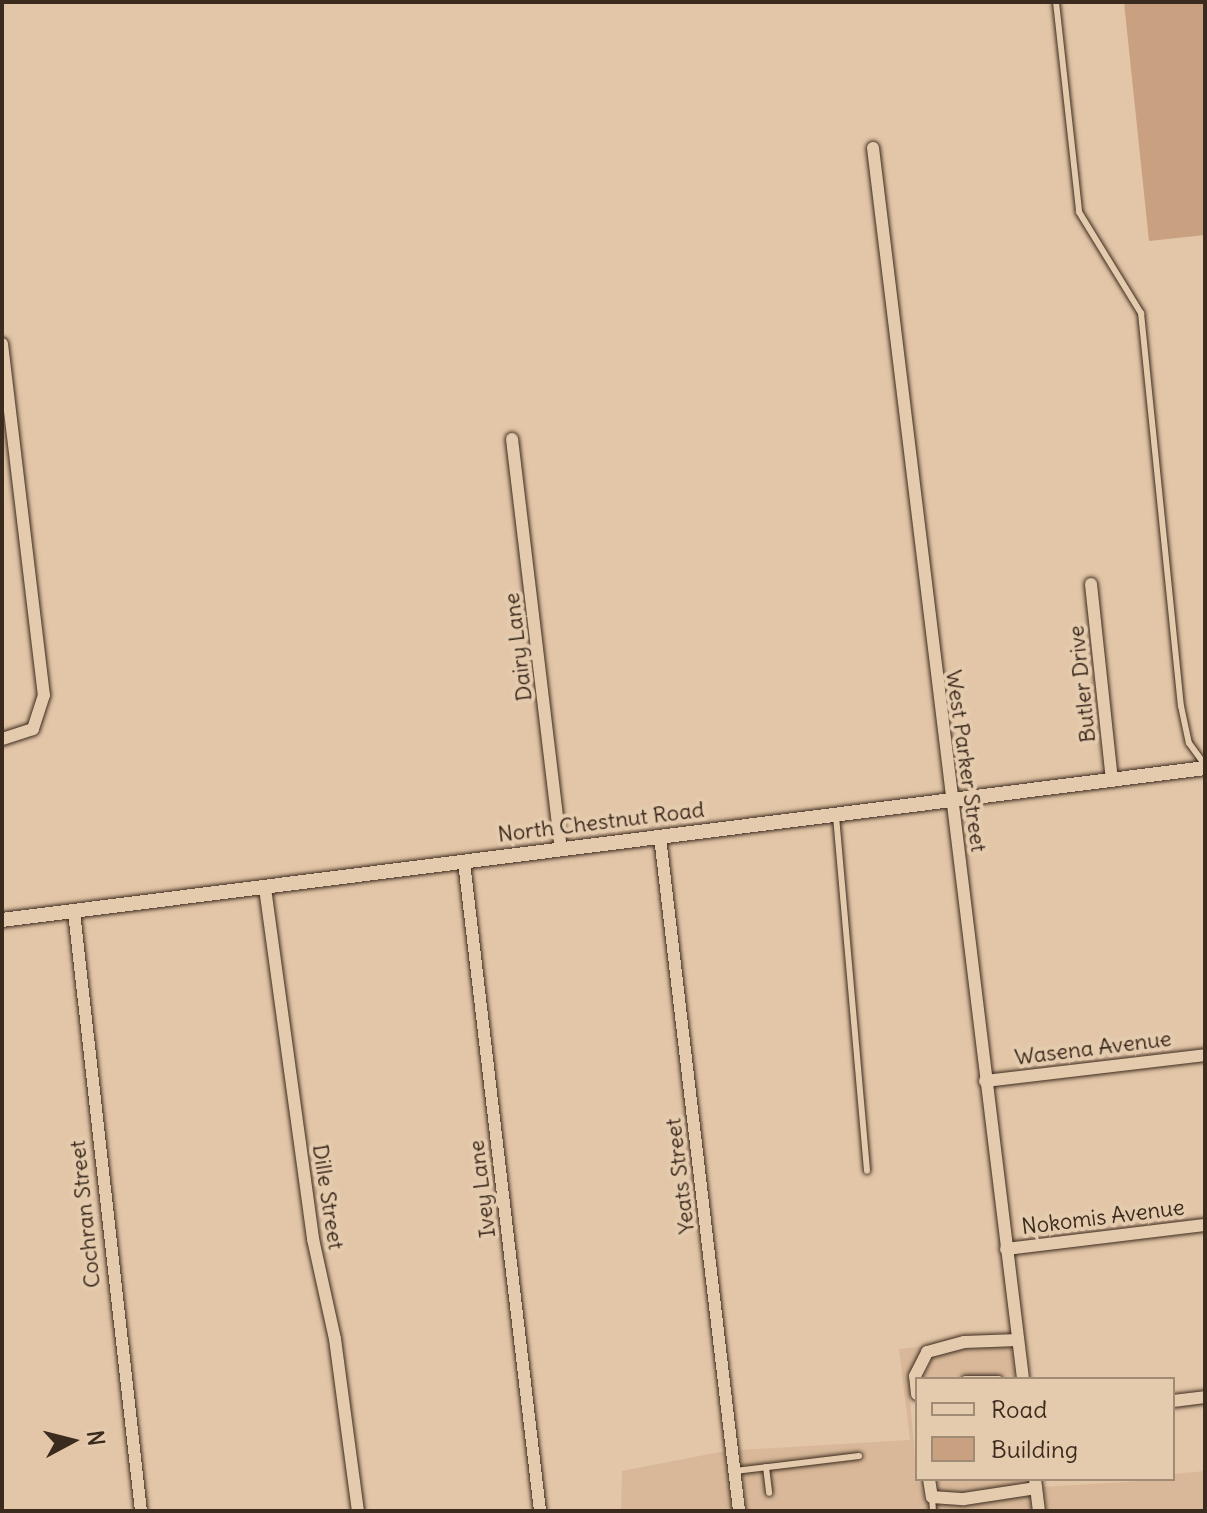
<!DOCTYPE html>
<html>
<head>
<meta charset="utf-8">
<style>
	body { margin:0 }
	#map { position:relative; width:1207px; height:1513px; overflow:hidden; background:#e3c6a7; font-family:Delius,sans-serif }
	div>[style] { position:absolute }
	.built>* { inset:0; background:#d8b898 }
	.building>* { inset:0; background:#c9a080 }
	.roads { filter:drop-shadow(0 0 2px #3b2a1e) drop-shadow(0 0 2px #3b2a1e) }
	.service>* { height:6px; margin:-3px; padding:0 3px; transform-origin:3px; border-radius:3px; background:#e4cbad }
	.minor>* { height:12px; margin:-6px; padding:0 6px; transform-origin:6px; border-radius:6px; background:#e4cbad }
	.tertiary>* { height:14px; margin:-7px; padding:0 7px; transform-origin:7px; border-radius:7px; background:#e4cbad }
	span { translate:-50% -50%; white-space:nowrap; text-align:center; line-height:1.15; -webkit-text-stroke:8px #e4cbad; paint-order:stroke }
	.street-label { font-size:22px; color:#3b2a1e }
	.frame { position:absolute; inset:0; border:4px solid #3b2a1e; pointer-events:none }
	.legend { position:absolute; left:915px; top:1377px; width:260px; height:104px; box-sizing:border-box; background:#e4cbad; border:2px solid #a08b74; margin:0; padding:10px 14px; list-style:none; font-size:24px; color:#3b2a1e }
	.legend li { display:flex; align-items:center; gap:16px; height:40px }
	.legend b { width:40px; border:2px solid #a08b74 }
	.north { position:absolute; left:32px; top:1401px; width:80px; height:80px; -webkit-text-stroke:6px #e4cbad; paint-order:stroke; rotate:83deg; font-size:22px; font-weight:700; line-height:32px; text-align:center; color:#3b2a1e }
	.north::after { content:''; display:block; margin:auto; width:28px; height:36px; background:#3b2a1e; clip-path:polygon(50% 0,100% 100%,50% 72%,0 100%) }
</style>
</head>
<body>
<div id="map">
	<div class="built">
		<i style="clip-path:polygon(925px 1346px,908px 1377px,917px 1479px,925px 1499px,932px 1504px,963px 1506px,1029px 1496px,1031px 1511px,747px 1511px,740px 1450px,910px 1440px,899px 1349px)"></i>
		<i style="clip-path:polygon(1011px 1347px,1015px 1379px,923px 1379px,932px 1358px,965px 1349px)"></i>
		<i style="clip-path:polygon(725px 1451px,732px 1511px,616px 1511px,621px 1510px,622px 1471px)"></i>
		<i style="clip-path:polygon(1205px 1471px,1205px 1511px,1047px 1511px,1043px 1487px,1173px 1479px,1173px 1474px)"></i>
		<i style="clip-path:polygon(937px 1479px,1026px 1479px,1027px 1483px,964px 1492px,939px 1491px)"></i>
	</div>
	<div class="building">
		<i style="clip-path:polygon(1124px 2px,1205px 2px,1205px 235px,1149px 241px)"></i>
	</div>
	<div class="roads">
		<div class="service">
			<i style="left:1056px;top:2px;width:211px;rotate:83.7deg"></i>
			<i style="left:1079px;top:212px;width:119px;rotate:58.5deg"></i>
			<i style="left:1141px;top:313px;width:395px;rotate:84.2deg"></i>
			<i style="left:1181px;top:706px;width:38px;rotate:78deg"></i>
			<i style="left:1189px;top:743px;width:27px;rotate:54deg"></i>
			<i style="left:836px;top:816px;width:356px;rotate:85deg"></i>
			<i style="left:965px;top:1379px;width:34px"></i>
			<i style="left:766px;top:1467px;width:26px;rotate:83deg"></i>
			<i style="left:735px;top:1471px;width:125px;rotate:-6.9deg"></i>
			<i style="left:932px;top:1497px;width:14px;rotate:86deg"></i>
		</div>
		<div class="minor">
			<i style="left:873px;top:148px;width:1240px;rotate:83.05deg"></i>
			<i style="left:2px;top:344px;width:354px;rotate:83.2deg"></i>
			<i style="left:44px;top:695px;width:36px;rotate:108deg"></i>
			<i style="left:33px;top:729px;width:33px;rotate:162deg"></i>
			<i style="left:512px;top:439px;width:414px;rotate:83.2deg"></i>
			<i style="left:1091px;top:584px;width:196px;rotate:83.9deg"></i>
			<i style="left:660px;top:837px;width:679px;rotate:83.31deg"></i>
			<i style="left:464px;top:862px;width:653px;rotate:83.32deg"></i>
			<i style="left:265px;top:888px;width:354px;rotate:82.2deg"></i>
			<i style="left:313px;top:1239px;width:102px;rotate:77.6deg"></i>
			<i style="left:335px;top:1339px;width:174px;rotate:82.4deg"></i>
			<i style="left:74px;top:912px;width:603px;rotate:83.62deg"></i>
			<i style="left:985px;top:1081px;width:222px;rotate:-6.7deg"></i>
			<i style="left:1006px;top:1249px;width:200px;rotate:-6.9deg"></i>
			<i style="left:917px;top:1394px;width:18px;rotate:-96deg"></i>
			<i style="left:915px;top:1376px;width:27px;rotate:-63deg"></i>
			<i style="left:927px;top:1352px;width:38px;rotate:-15deg"></i>
			<i style="left:964px;top:1342px;width:54px;rotate:-2.1deg"></i>
			<i style="left:1173px;top:1401px;width:32px;rotate:-7deg"></i>
			<i style="left:929px;top:1479px;width:18px;rotate:81deg"></i>
			<i style="left:932px;top:1497px;width:32px;rotate:4deg"></i>
			<i style="left:964px;top:1499px;width:73px;rotate:-8.7deg"></i>
			<i style="left:1035px;top:1479px;width:32px;rotate:83deg"></i>
		</div>
		<div class="tertiary">
			<i style="left:2px;top:920px;width:1213px;rotate:-7.2deg"></i>
		</div>
	</div>
	<div class="street-label">
		<span style="left:518px;top:647px;rotate:-97deg">Dairy Lane</span>
		<span style="left:1082px;top:684px;rotate:-96deg">Butler Drive</span>
		<span style="left:966px;top:761px;rotate:82deg">West Parker Street</span>
		<span style="left:601px;top:822px;rotate:-7deg">North Chestnut Road</span>
		<span style="left:1093px;top:1048px;rotate:-7deg">Wasena Avenue</span>
		<span style="left:680px;top:1176px;rotate:-97deg">Yeats Street</span>
		<span style="left:482px;top:1189px;rotate:-97deg">Ivey Lane</span>
		<span style="left:328px;top:1197px;rotate:81deg">Dille Street</span>
		<span style="left:85px;top:1214px;rotate:-96deg">Cochran Street</span>
		<span style="left:1103px;top:1217px;rotate:-7deg">Nokomis Avenue</span>
	</div>
	<div class="frame"></div>
	<ul class="legend">
	<li><b style="height:10px;background:#e4cbad"></b>Road</li>
	<li><b style="height:22px;background:#c9a080"></b>Building</li>
	</ul>
	<div class="north">N</div>
</div>
</body>
</html>
